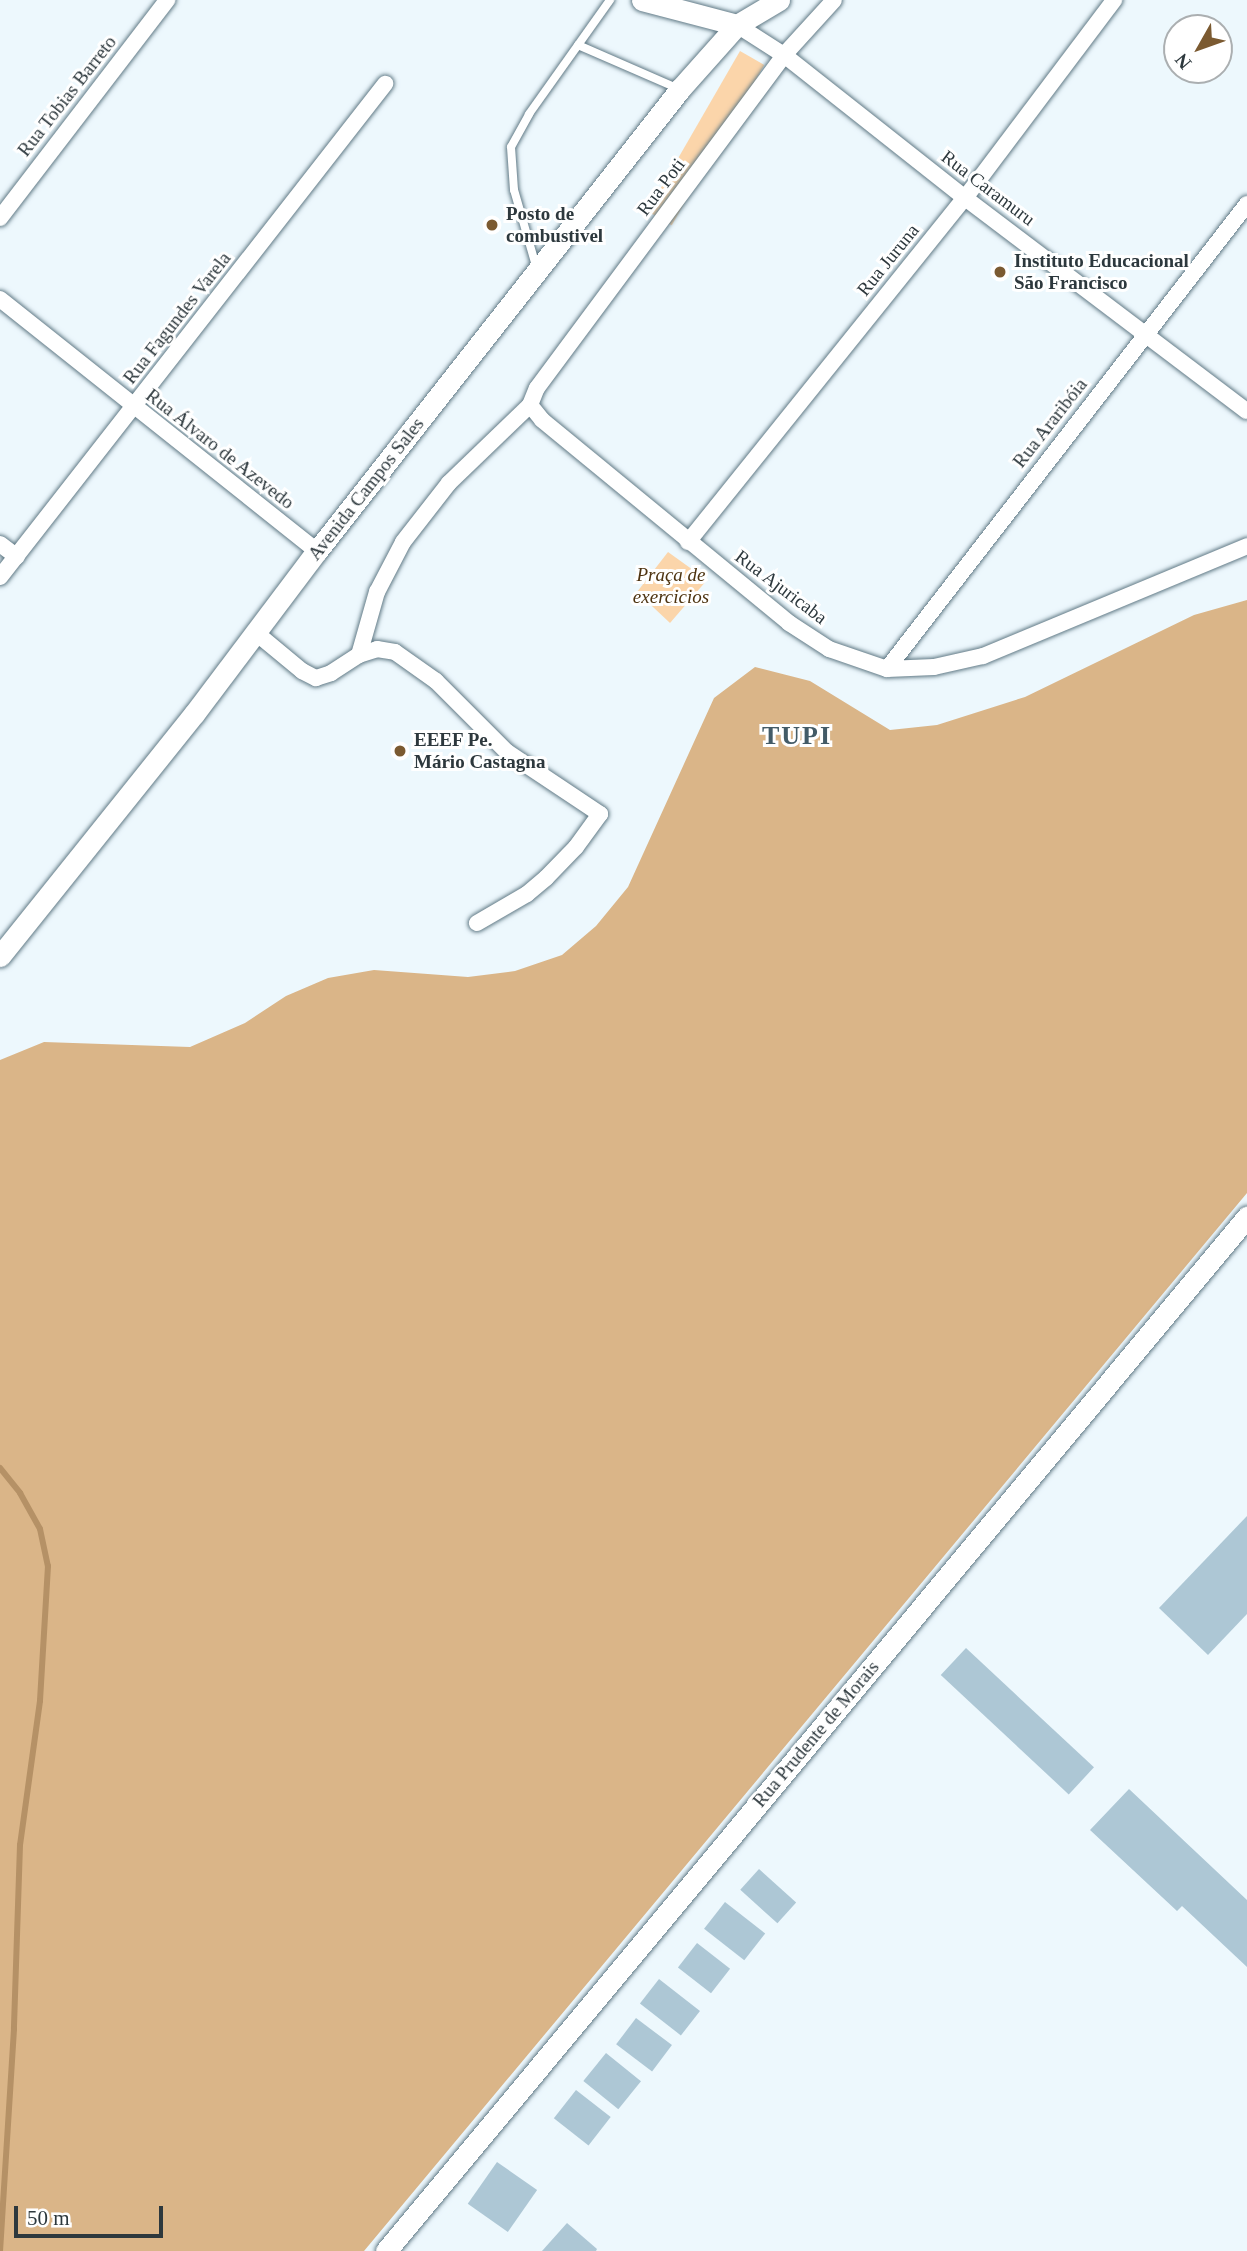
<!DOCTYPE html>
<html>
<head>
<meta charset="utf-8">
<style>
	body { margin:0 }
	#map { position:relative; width:1247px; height:2251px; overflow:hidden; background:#edf8fd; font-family:"Times New Roman",serif }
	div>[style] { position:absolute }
	.green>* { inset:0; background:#fbd5aa; transform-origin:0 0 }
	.forest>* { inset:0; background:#dab588 }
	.stream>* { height:6px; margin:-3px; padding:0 3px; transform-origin:3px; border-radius:3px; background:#b59166 }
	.building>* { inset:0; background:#adc7d5; transform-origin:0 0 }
	.roads { filter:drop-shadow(0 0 2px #617a86) drop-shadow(0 0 2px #617a86) }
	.lane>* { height:8px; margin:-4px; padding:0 4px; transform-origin:4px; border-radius:4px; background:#fff }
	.street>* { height:16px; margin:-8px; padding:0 8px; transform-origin:8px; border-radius:8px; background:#fff }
	.secondary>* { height:21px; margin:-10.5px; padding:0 10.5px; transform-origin:10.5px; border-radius:10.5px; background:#fff }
	.dots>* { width:19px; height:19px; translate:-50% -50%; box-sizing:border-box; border:4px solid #fff; border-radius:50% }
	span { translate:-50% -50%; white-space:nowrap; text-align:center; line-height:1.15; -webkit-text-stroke:6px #fff; paint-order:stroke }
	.street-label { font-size:19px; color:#2d383d }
	.poi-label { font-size:19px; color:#2d383d; font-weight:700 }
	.left { translate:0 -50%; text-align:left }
	.park-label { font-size:19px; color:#4d3310; font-style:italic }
	.district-label { font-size:26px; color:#435b67; font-weight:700; letter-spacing:2px }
	.north { position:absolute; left:1163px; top:14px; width:70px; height:70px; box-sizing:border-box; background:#fff; border:2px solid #abafb1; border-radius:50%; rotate:230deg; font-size:19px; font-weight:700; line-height:28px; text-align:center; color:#2d383d }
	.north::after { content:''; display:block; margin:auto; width:24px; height:32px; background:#7b5a31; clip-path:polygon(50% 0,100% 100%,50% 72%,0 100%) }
	.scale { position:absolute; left:14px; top:2206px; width:149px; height:32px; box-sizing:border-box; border:4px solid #2d383d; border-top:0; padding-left:9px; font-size:21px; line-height:24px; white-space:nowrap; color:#2d383d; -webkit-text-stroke:5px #fff; paint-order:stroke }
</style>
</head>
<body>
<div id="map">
	<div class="green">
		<i style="left:740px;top:51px;width:28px;height:185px;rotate:30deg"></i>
		<i style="clip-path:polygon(668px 552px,707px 580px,670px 623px,637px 592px)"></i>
	</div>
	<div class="forest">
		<i style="clip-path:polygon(1247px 600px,1247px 1193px,364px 2251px,0 2251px,0 1060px,44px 1042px,190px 1047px,245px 1023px,286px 996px,328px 978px,374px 970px,468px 977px,515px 971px,562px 955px,596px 926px,628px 887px,714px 698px,755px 667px,810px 681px,890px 730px,937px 725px,1025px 697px,1194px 615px)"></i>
	</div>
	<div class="stream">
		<i style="left:0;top:1468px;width:32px;rotate:51deg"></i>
		<i style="left:20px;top:1493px;width:41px;rotate:60.9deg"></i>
		<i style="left:40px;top:1529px;width:38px;rotate:78deg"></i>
		<i style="left:48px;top:1566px;width:135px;rotate:93.4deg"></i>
		<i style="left:40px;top:1701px;width:145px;rotate:97.9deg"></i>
		<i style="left:20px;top:1845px;width:184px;rotate:91.9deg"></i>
		<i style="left:14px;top:2029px;width:222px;rotate:93.6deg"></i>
	</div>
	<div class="building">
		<i style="clip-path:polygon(1247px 1516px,1247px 1614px,1208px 1655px,1159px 1608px)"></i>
		<i style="left:966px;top:1648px;width:175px;height:37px;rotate:43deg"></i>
		<i style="clip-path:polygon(1129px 1789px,1247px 1900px,1247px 1967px,1182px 1906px,1177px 1911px,1090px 1830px)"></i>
		<i style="left:759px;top:1869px;width:50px;height:28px;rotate:42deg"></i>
		<i style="left:725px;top:1902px;width:51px;height:34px;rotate:38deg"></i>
		<i style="left:697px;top:1943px;width:42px;height:31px;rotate:38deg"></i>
		<i style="left:659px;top:1979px;width:52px;height:31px;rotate:38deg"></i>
		<i style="left:636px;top:2018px;width:45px;height:33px;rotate:37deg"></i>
		<i style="left:606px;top:2053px;width:45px;height:36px;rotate:39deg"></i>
		<i style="left:576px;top:2090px;width:44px;height:36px;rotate:38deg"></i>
		<i style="left:497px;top:2162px;width:49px;height:51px;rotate:35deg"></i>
		<i style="clip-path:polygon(567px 2223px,597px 2249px,596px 2251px,542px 2251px)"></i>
	</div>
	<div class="roads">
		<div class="lane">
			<i style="left:578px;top:45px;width:108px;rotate:23.5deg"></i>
			<i style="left:536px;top:266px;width:79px;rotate:-106.1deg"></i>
			<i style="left:514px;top:190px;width:43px;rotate:-94deg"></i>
			<i style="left:511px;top:147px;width:38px;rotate:-61deg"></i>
			<i style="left:529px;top:114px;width:140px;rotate:-54.6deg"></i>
		</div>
		<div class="street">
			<i style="left:737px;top:25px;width:56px;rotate:32.6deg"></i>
			<i style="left:784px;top:55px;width:231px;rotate:38.3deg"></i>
			<i style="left:965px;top:198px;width:353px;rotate:37.1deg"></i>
			<i style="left:0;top:218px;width:275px;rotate:-52.5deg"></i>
			<i style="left:0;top:299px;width:405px;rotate:38.5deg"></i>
			<i style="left:530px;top:405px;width:19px;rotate:51deg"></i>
			<i style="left:542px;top:420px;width:320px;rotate:39.4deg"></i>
			<i style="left:789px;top:623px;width:48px;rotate:33deg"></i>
			<i style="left:829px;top:649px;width:61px;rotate:19deg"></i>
			<i style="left:887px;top:669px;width:47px;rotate:-2.4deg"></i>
			<i style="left:934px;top:667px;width:50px;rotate:-12.7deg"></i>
			<i style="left:983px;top:656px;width:286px;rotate:-22.6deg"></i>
			<i style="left:530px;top:405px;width:18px;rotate:-68deg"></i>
			<i style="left:537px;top:388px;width:415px;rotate:-53.4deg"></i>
			<i style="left:784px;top:55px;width:74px;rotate:-47.7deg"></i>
			<i style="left:688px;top:542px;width:442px;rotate:-51.2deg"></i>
			<i style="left:965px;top:198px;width:248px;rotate:-53deg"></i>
			<i style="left:0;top:544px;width:21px;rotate:37deg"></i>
			<i style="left:0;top:577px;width:626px;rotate:-52.01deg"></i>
			<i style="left:255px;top:632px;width:61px;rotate:39.7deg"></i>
			<i style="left:302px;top:671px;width:16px;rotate:27deg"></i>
			<i style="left:316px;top:678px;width:16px;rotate:-18deg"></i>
			<i style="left:331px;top:673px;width:33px;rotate:-33deg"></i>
			<i style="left:359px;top:655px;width:19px;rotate:-18deg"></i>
			<i style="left:377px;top:649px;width:18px;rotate:9deg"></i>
			<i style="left:395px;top:652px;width:50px;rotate:35.3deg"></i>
			<i style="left:436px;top:681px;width:100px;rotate:45deg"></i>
			<i style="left:507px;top:752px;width:112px;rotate:33.7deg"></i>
			<i style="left:600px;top:814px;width:41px;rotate:126deg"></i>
			<i style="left:576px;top:847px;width:43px;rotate:134.1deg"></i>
			<i style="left:546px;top:878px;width:25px;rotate:140deg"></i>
			<i style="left:527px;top:894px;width:58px;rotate:149.9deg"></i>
			<i style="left:359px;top:655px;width:66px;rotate:-74.1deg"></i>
			<i style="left:377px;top:592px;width:56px;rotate:-62.5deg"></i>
			<i style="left:403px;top:542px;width:75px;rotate:-52.1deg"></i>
			<i style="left:449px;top:483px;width:112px;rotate:-43.9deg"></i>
			<i style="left:887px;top:669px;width:588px;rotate:-52.25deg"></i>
		</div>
		<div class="secondary">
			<i style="left:642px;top:0;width:98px;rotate:14.7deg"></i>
			<i style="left:0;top:956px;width:310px;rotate:-51.3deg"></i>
			<i style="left:194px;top:714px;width:204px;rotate:-53deg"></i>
			<i style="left:317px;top:551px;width:588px;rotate:-51.84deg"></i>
			<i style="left:680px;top:89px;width:86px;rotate:-48.3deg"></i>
			<i style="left:737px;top:25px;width:49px;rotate:-30.8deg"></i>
			<i style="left:386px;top:2251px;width:1346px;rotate:-50.22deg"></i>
		</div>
	</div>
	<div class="dots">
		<i style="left:492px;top:225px;background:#7b5a31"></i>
		<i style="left:1000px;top:272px;background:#7b5a31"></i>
		<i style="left:400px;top:751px;background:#7b5a31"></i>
	</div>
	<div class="street-label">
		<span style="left:67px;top:96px;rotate:-52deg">Rua Tobias Barreto</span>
		<span style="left:661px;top:187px;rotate:-53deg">Rua Poti</span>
		<span style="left:988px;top:188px;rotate:37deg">Rua Caramuru</span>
		<span style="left:888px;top:260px;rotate:-51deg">Rua Juruna</span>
		<span style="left:177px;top:318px;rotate:-52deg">Rua Fagundes Varela</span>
		<span style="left:1050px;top:423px;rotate:-52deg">Rua Araribóia</span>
		<span style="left:220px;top:449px;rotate:38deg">Rua Álvaro de Azevedo</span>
		<span style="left:366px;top:489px;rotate:-52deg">Avenida Campos Sales</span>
		<span style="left:781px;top:587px;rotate:37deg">Rua Ajuricaba</span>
		<span style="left:816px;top:1734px;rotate:-50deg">Rua Prudente de Morais</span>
	</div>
	<div class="poi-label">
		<span class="left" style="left:506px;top:225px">Posto de<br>combustivel</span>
		<span class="left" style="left:1014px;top:272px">Instituto Educacional<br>São Francisco</span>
		<span class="left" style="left:414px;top:751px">EEEF Pe.<br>Mário Castagna</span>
	</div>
	<div class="park-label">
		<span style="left:671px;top:586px">Praça de<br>exercicios</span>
	</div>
	<div class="district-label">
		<span style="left:797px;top:736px">TUPI</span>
	</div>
	<div class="north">N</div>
	<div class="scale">50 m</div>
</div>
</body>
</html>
